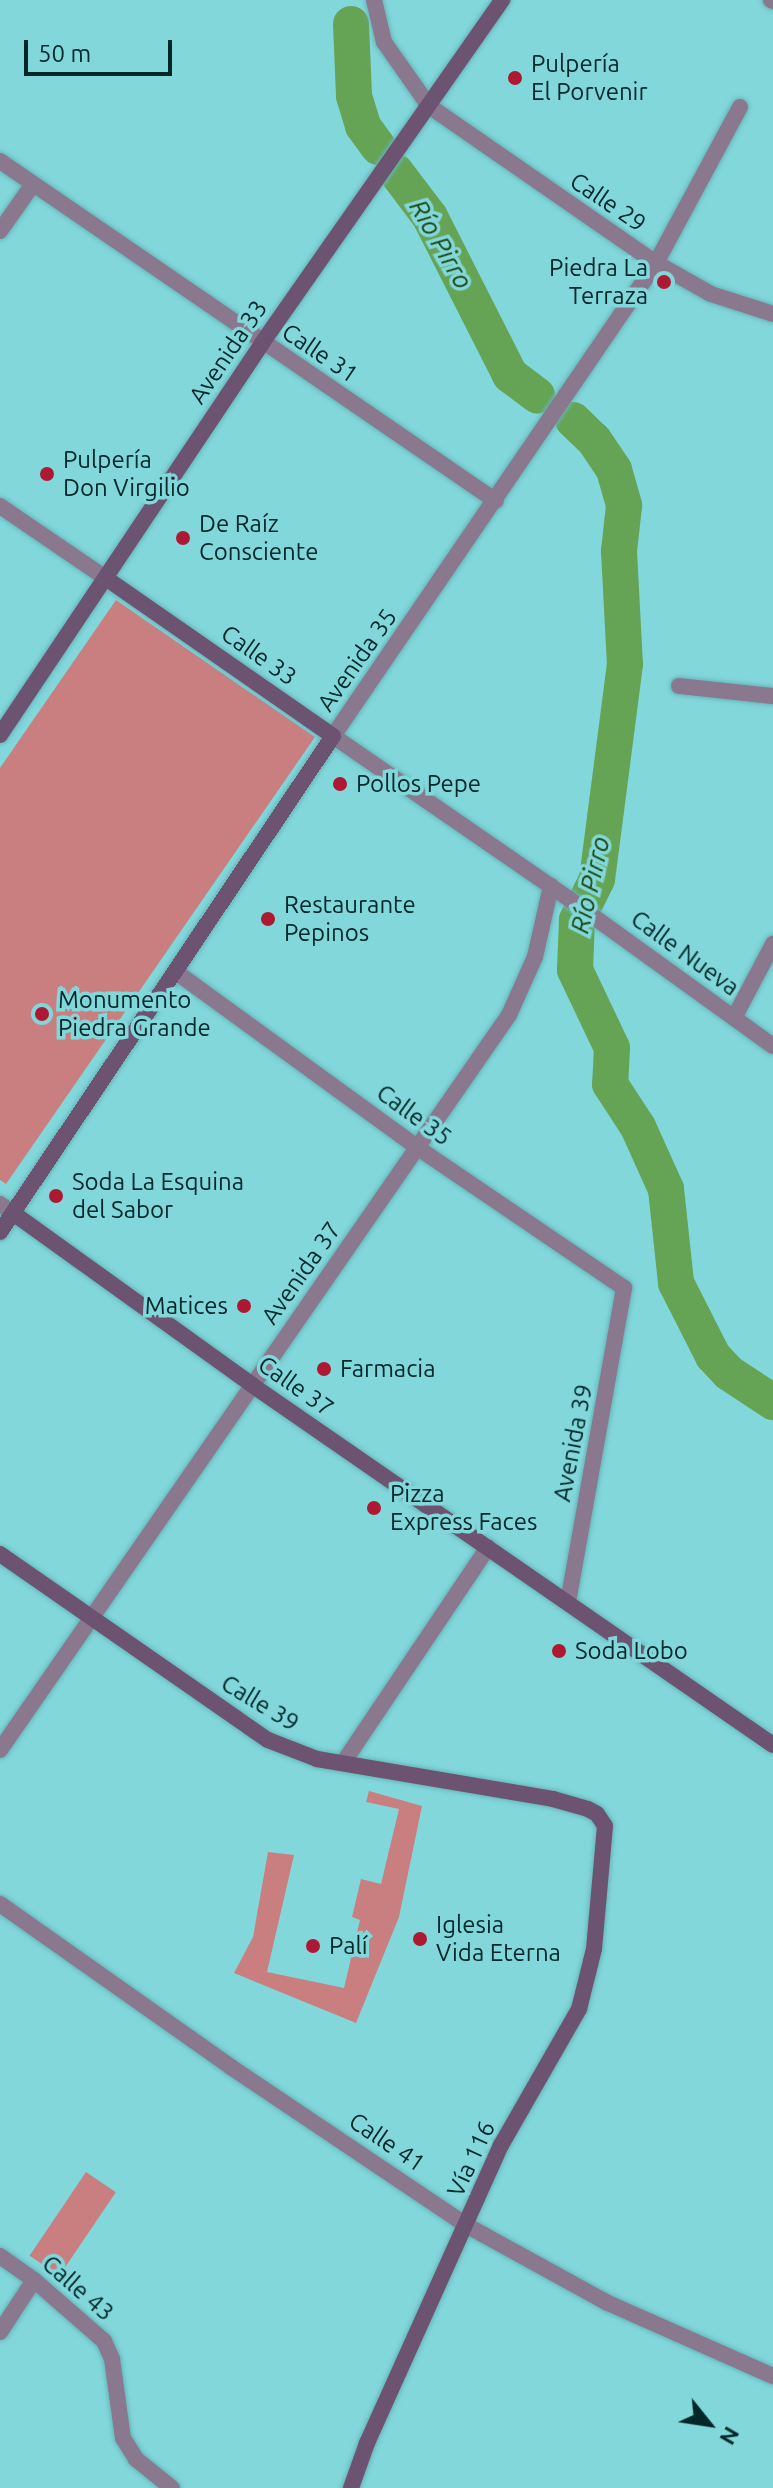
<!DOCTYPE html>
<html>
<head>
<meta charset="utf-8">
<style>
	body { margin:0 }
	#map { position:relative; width:773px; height:2488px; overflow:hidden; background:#82d7db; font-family:Ubuntu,sans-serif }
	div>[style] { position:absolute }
	.green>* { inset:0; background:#c97f80; transform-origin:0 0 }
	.river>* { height:36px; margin:-18px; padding:0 18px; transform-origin:18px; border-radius:18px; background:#65a455 }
	.roads { filter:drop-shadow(0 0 2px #68b4b7) drop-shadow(0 0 2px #68b4b7) }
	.street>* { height:16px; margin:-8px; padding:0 8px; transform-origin:8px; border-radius:8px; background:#89788e }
	.secondary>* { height:16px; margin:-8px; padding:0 8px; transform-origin:8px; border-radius:8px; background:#6c5372 }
	.dots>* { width:22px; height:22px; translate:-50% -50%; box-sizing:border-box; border:4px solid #82d7db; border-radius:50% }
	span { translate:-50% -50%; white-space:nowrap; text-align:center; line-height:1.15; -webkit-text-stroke:7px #82d7db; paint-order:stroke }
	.poi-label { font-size:24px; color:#012729 }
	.left { translate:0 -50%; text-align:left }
	.right { translate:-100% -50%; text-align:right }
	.street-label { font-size:24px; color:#012729 }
	.water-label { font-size:26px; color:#1d4710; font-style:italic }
	.north { position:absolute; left:669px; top:2384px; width:80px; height:80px; -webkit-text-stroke:6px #82d7db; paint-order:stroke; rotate:120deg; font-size:22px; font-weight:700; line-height:32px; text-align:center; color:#012729 }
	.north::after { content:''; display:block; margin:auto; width:28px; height:36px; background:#012729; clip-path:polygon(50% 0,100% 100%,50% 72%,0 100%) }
	.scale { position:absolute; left:24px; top:40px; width:148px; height:36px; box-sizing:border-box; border:4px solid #012729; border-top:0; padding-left:10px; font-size:24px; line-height:28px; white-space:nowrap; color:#012729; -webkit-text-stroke:6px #82d7db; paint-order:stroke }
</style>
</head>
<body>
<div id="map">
	<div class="green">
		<i style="clip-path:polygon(116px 600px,315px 737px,6px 1184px,0 1180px,0 768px)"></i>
		<i style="clip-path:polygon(369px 1791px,422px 1806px,399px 1917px,356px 2023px,234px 1973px,253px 1937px,268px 1852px,294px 1855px,267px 1972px,344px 1988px,360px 1920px,352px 1917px,361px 1879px,381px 1884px,399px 1809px,366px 1802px)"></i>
		<i style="left:86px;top:2172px;width:36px;height:101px;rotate:34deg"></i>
	</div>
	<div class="river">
		<i style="left:351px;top:24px;width:72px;rotate:87.6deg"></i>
		<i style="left:354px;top:96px;width:31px;rotate:73deg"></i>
		<i style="left:363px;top:126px;width:26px;rotate:54deg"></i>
		<i style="left:396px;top:172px;width:56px;rotate:52.9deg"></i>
		<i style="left:430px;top:217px;width:177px;rotate:63.1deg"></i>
		<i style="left:510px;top:375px;width:34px;rotate:37deg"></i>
		<i style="left:573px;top:420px;width:29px;rotate:44deg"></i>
		<i style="left:594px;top:440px;width:36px;rotate:56deg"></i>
		<i style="left:614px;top:470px;width:37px;rotate:74deg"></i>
		<i style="left:624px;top:506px;width:45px;rotate:96.3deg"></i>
		<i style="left:619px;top:551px;width:113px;rotate:87deg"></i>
		<i style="left:625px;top:664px;width:217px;rotate:97.4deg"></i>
		<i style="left:597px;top:879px;width:46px;rotate:116deg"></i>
		<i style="left:577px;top:920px;width:50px;rotate:92.3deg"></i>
		<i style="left:575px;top:970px;width:86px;rotate:64.6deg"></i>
		<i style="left:612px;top:1048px;width:36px;rotate:93deg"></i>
		<i style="left:610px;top:1084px;width:51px;rotate:56.9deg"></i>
		<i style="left:638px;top:1127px;width:68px;rotate:65.7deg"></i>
		<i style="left:666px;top:1189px;width:95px;rotate:83.9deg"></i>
		<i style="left:676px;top:1283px;width:82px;rotate:63.1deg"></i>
		<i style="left:713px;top:1356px;width:23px;rotate:47deg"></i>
		<i style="left:729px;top:1373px;width:53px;rotate:33.4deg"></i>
	</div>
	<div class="roads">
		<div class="street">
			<i style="left:374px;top:0;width:43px;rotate:76.6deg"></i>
			<i style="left:384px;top:42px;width:78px;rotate:54.9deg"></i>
			<i style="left:429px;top:106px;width:276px;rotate:34.7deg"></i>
			<i style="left:656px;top:263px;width:63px;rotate:29.4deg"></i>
			<i style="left:711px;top:294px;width:65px;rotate:17.9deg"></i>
			<i style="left:771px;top:0;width:2px;rotate:27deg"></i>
			<i style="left:740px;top:107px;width:177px;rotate:118.3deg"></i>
			<i style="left:656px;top:263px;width:573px;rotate:124.33deg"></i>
			<i style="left:333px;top:736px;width:287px;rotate:34.6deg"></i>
			<i style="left:569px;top:899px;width:251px;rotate:35.8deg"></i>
			<i style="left:0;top:161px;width:601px;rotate:34.43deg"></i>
			<i style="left:0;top:231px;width:57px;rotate:-54.9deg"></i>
			<i style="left:0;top:506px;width:130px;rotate:34.3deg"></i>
			<i style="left:679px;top:686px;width:95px;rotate:6.1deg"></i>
			<i style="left:176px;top:972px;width:299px;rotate:36deg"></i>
			<i style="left:418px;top:1148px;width:249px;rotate:34.2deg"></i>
			<i style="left:624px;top:1288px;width:318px;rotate:100.1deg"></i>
			<i style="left:734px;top:1018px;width:84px;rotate:-62.2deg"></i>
			<i style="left:0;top:1204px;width:16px;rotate:35deg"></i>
			<i style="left:0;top:1750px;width:894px;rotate:-55.3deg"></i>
			<i style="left:509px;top:1015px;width:64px;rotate:-65.9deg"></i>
			<i style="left:535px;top:957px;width:73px;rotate:-77.3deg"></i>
			<i style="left:343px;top:1763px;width:260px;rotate:-56.1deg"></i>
			<i style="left:0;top:1904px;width:283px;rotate:35.2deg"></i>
			<i style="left:231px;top:2067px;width:283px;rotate:33.9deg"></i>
			<i style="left:466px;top:2225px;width:162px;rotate:28.8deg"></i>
			<i style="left:608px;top:2303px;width:180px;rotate:23.9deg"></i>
			<i style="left:0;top:2256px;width:42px;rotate:35.2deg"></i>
			<i style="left:34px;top:2280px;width:93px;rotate:41.1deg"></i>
			<i style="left:104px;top:2341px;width:20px;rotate:66deg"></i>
			<i style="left:112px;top:2359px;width:80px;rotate:82.1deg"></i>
			<i style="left:123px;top:2438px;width:25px;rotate:58deg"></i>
			<i style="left:136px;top:2459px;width:46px;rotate:38.9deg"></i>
			<i style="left:0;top:2332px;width:62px;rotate:-56.8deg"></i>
		</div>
		<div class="secondary">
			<i style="left:0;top:735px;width:471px;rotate:-56.2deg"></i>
			<i style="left:262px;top:343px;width:419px;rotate:-55deg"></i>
			<i style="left:13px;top:1213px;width:294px;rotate:35.7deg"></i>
			<i style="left:252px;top:1385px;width:633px;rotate:34.64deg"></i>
			<i style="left:0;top:1232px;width:597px;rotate:-56.12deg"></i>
			<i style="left:333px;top:736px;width:275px;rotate:-145.2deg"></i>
			<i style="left:0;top:1554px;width:326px;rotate:34.8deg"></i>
			<i style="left:268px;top:1740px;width:53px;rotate:21.2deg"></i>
			<i style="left:317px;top:1759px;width:239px;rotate:9.6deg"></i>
			<i style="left:553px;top:1799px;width:36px;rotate:16deg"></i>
			<i style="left:588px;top:1809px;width:10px;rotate:29deg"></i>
			<i style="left:597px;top:1814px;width:14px;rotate:56deg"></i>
			<i style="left:605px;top:1826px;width:123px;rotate:95.1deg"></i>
			<i style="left:594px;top:1949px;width:62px;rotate:104deg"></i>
			<i style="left:579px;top:2009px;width:157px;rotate:119.8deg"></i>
			<i style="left:501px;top:2145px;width:327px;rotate:114.2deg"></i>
			<i style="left:367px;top:2443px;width:48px;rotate:109.6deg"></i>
		</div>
	</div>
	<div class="dots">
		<i style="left:515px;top:78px;background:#ad1932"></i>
		<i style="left:664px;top:282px;background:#ad1932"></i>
		<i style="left:47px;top:474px;background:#ad1932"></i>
		<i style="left:183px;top:538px;background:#ad1932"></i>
		<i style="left:340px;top:784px;background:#ad1932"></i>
		<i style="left:268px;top:919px;background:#ad1932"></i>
		<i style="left:42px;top:1014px;background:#ad1932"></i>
		<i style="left:56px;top:1196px;background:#ad1932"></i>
		<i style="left:244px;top:1306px;background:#ad1932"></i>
		<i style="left:324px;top:1369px;background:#ad1932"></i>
		<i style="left:374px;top:1508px;background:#ad1932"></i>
		<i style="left:559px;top:1651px;background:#ad1932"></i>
		<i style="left:420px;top:1939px;background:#ad1932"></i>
		<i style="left:313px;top:1946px;background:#ad1932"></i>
	</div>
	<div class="poi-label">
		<span class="left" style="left:531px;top:78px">Pulpería<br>El Porvenir</span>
		<span class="right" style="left:648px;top:282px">Piedra La<br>Terraza</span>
		<span class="left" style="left:63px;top:474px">Pulpería<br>Don Virgilio</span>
		<span class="left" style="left:199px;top:538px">De Raíz<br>Consciente</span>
		<span class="left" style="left:356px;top:784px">Pollos Pepe</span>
		<span class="left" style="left:284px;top:919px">Restaurante<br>Pepinos</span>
		<span class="left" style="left:58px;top:1014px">Monumento<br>Piedra Grande</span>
		<span class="left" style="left:72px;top:1196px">Soda La Esquina<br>del Sabor</span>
		<span class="right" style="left:228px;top:1306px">Matices</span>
		<span class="left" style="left:340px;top:1369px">Farmacia</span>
		<span class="left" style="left:390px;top:1508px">Pizza<br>Express Faces</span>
		<span class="left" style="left:575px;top:1651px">Soda Lobo</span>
		<span class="left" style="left:436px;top:1939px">Iglesia<br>Vida Eterna</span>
		<span class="left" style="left:329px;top:1946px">Palí</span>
	</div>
	<div class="street-label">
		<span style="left:608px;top:202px;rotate:34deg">Calle 29</span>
		<span style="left:228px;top:352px;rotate:-56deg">Avenida 33</span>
		<span style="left:320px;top:353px;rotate:34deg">Calle 31</span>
		<span style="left:259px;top:655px;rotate:35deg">Calle 33</span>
		<span style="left:357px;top:660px;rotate:-55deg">Avenida 35</span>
		<span style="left:685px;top:953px;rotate:36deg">Calle Nueva</span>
		<span style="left:414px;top:1115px;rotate:36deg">Calle 35</span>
		<span style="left:301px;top:1273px;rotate:-55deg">Avenida 37</span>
		<span style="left:296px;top:1386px;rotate:35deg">Calle 37</span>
		<span style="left:573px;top:1443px;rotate:-79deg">Avenida 39</span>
		<span style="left:260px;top:1703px;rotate:31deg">Calle 39</span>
		<span style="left:387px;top:2142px;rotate:34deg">Calle 41</span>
		<span style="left:471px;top:2159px;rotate:-65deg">Vía 116</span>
		<span style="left:78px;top:2288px;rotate:41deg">Calle 43</span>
	</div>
	<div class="water-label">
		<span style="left:441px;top:244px;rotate:60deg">Río Pirro</span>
		<span style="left:590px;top:885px;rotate:-77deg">Río Pirro</span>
	</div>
	<div class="north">N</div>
	<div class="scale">50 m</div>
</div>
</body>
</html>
